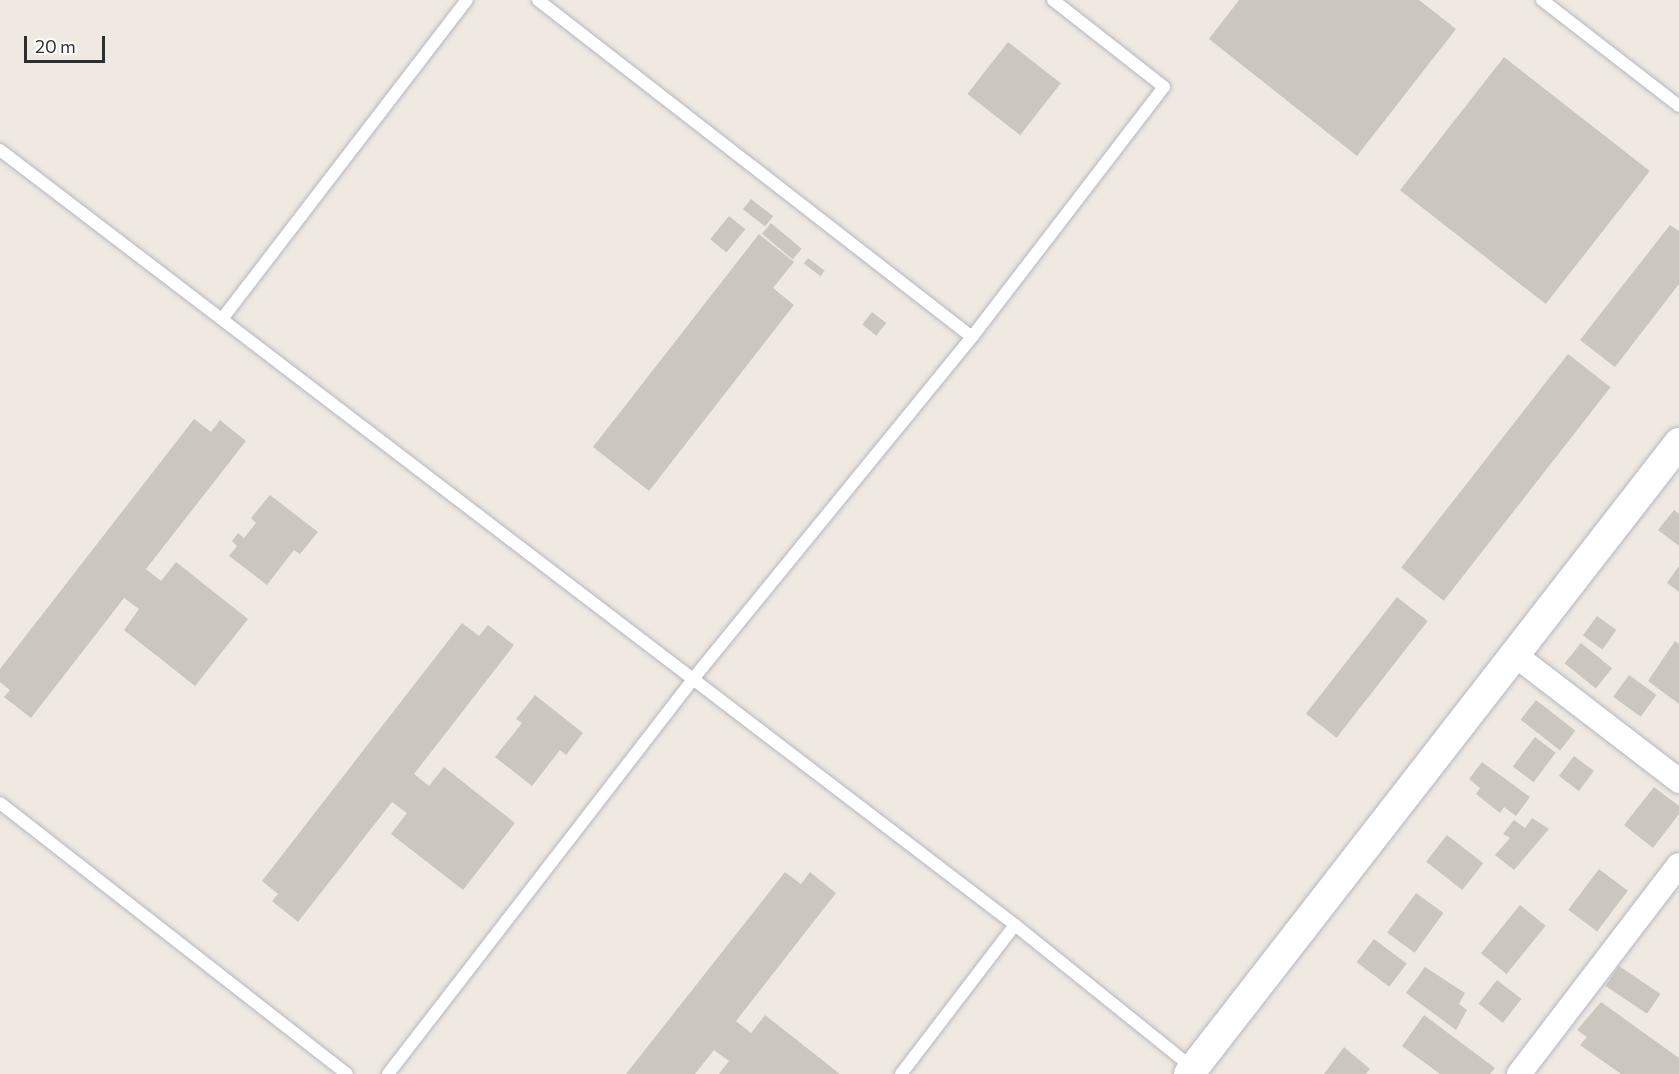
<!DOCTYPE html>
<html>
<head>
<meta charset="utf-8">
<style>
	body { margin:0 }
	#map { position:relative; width:1679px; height:1074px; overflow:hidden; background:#efe9e1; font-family:Commissioner,sans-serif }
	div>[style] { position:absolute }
	.building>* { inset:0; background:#cbc7bf; transform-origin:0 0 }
	.roads { filter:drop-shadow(0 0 2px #b4b7c1) drop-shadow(0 0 2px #b4b7c1) }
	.service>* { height:12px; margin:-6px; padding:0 6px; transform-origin:6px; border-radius:6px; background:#fff }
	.minor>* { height:24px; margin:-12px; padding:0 12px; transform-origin:12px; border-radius:12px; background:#fff }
	.tertiary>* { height:30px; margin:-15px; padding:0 15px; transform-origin:15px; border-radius:15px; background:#fff }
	span { translate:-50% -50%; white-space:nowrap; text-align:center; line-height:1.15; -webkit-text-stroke:6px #fff; paint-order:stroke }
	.scale { position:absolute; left:24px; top:36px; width:81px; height:27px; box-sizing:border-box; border:3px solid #2e2e2e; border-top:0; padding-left:8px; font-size:18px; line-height:21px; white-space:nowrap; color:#2e2e2e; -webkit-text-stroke:4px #fff; paint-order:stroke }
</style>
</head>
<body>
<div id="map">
	<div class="building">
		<i style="clip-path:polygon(1239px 0,1419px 0,1456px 29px,1357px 156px,1209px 39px)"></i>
		<i style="left:1008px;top:42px;width:67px;height:66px;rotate:38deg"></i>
		<i style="left:1504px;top:57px;width:185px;height:169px;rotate:38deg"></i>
		<i style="left:751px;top:199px;width:28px;height:13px;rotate:38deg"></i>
		<i style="left:729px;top:216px;width:21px;height:30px;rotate:39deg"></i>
		<i style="left:771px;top:223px;width:40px;height:14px;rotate:40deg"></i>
		<i style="clip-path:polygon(1670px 225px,1679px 231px,1679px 284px,1615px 367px,1580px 340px)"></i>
		<i style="clip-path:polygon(759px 234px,794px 262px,773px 288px,794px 305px,649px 491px,593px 447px)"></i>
		<i style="left:808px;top:258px;width:21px;height:7px;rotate:37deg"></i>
		<i style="left:872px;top:312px;width:18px;height:16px;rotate:38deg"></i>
		<i style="left:1568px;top:354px;width:54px;height:271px;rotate:38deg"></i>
		<i style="clip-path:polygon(194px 419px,211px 432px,220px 420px,246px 441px,146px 569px,161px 581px,176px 562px,248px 619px,195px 686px,124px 630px,139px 609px,124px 598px,31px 718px,4px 697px,10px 690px,0 682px,0 669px)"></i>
		<i style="clip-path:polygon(270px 495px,318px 532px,300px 554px,294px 550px,267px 585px,229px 556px,237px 546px,232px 541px,238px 533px,244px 538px,256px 523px,251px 518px)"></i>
		<i style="clip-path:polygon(1674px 510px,1679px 514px,1679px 546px,1658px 530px)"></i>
		<i style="clip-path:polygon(1679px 566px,1679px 592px,1667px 583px)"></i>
		<i style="left:1397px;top:597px;width:39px;height:148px;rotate:38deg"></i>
		<i style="left:1597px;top:616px;width:24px;height:24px;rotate:36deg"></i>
		<i style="clip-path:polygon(462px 623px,479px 636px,488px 625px,514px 645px,414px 774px,429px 786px,444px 767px,515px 823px,463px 890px,391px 834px,407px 813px,392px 802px,298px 922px,272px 901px,278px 894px,262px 881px)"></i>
		<i style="clip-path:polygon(1675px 641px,1679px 644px,1679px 704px,1648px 681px)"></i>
		<i style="left:1581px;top:643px;width:40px;height:26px;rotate:39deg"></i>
		<i style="left:1629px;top:675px;width:34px;height:27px;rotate:36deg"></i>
		<i style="clip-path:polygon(535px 695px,583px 733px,566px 755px,560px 750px,532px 786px,495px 757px,522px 723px,516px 719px)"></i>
		<i style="left:1536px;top:700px;width:50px;height:25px;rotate:38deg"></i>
		<i style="left:1535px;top:737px;width:26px;height:37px;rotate:37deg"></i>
		<i style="left:1574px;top:756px;width:25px;height:25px;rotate:37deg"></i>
		<i style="clip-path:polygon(1482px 762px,1530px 797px,1516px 816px,1504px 807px,1500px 813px,1476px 794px,1480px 788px,1469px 779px)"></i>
		<i style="clip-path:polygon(1654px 787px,1679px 806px,1679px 814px,1653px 848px,1624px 825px)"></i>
		<i style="clip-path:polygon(1532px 818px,1549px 829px,1514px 870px,1495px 855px,1510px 838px,1503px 834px,1514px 820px,1525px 828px)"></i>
		<i style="left:1447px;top:835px;width:46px;height:34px;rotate:38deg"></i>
		<i style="left:1599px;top:869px;width:36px;height:51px;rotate:37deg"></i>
		<i style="clip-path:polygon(785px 872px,801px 884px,810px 872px,836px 893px,736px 1021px,751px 1033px,765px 1015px,840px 1074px,719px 1074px,729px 1061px,714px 1050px,695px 1074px,626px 1074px)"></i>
		<i style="left:1416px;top:893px;width:34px;height:49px;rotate:36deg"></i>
		<i style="left:1520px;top:905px;width:33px;height:62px;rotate:39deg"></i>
		<i style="left:1374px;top:939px;width:41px;height:29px;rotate:37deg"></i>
		<i style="left:1619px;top:966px;width:50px;height:24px;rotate:34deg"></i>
		<i style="clip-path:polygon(1425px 967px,1465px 993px,1459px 1004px,1467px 1010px,1456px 1030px,1406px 993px)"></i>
		<i style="left:1497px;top:980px;width:31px;height:30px;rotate:38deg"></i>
		<i style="clip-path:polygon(1601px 1002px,1679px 1058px,1679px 1074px,1621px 1074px,1580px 1045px,1587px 1037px,1577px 1030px)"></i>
		<i style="clip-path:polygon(1424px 1015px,1495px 1068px,1490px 1074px,1440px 1074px,1402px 1046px)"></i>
		<i style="clip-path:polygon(1344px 1047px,1370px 1069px,1366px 1074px,1324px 1074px)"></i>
	</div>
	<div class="roads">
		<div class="service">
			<i style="left:538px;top:0;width:549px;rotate:37.83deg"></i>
			<i style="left:1542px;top:0;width:173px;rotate:37.7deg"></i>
			<i style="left:0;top:150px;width:1277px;rotate:37.36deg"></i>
			<i style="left:1015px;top:925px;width:228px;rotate:38.8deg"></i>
			<i style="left:222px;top:319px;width:402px;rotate:-52.5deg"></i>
			<i style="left:0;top:803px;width:440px;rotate:38deg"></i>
			<i style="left:388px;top:1074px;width:499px;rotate:-52.3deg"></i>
			<i style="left:693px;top:679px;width:441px;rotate:-50.8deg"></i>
			<i style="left:972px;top:337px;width:315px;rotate:-52.5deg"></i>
			<i style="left:1164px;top:87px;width:141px;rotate:-141.9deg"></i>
			<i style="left:901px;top:1074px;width:188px;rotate:-52.6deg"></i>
		</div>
		<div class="minor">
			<i style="left:1515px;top:655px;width:207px;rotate:37.5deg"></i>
			<i style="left:1519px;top:1074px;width:263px;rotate:-52.6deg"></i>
		</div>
		<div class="tertiary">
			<i style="left:1189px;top:1074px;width:799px;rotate:-52.17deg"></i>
		</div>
	</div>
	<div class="scale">20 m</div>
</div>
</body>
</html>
